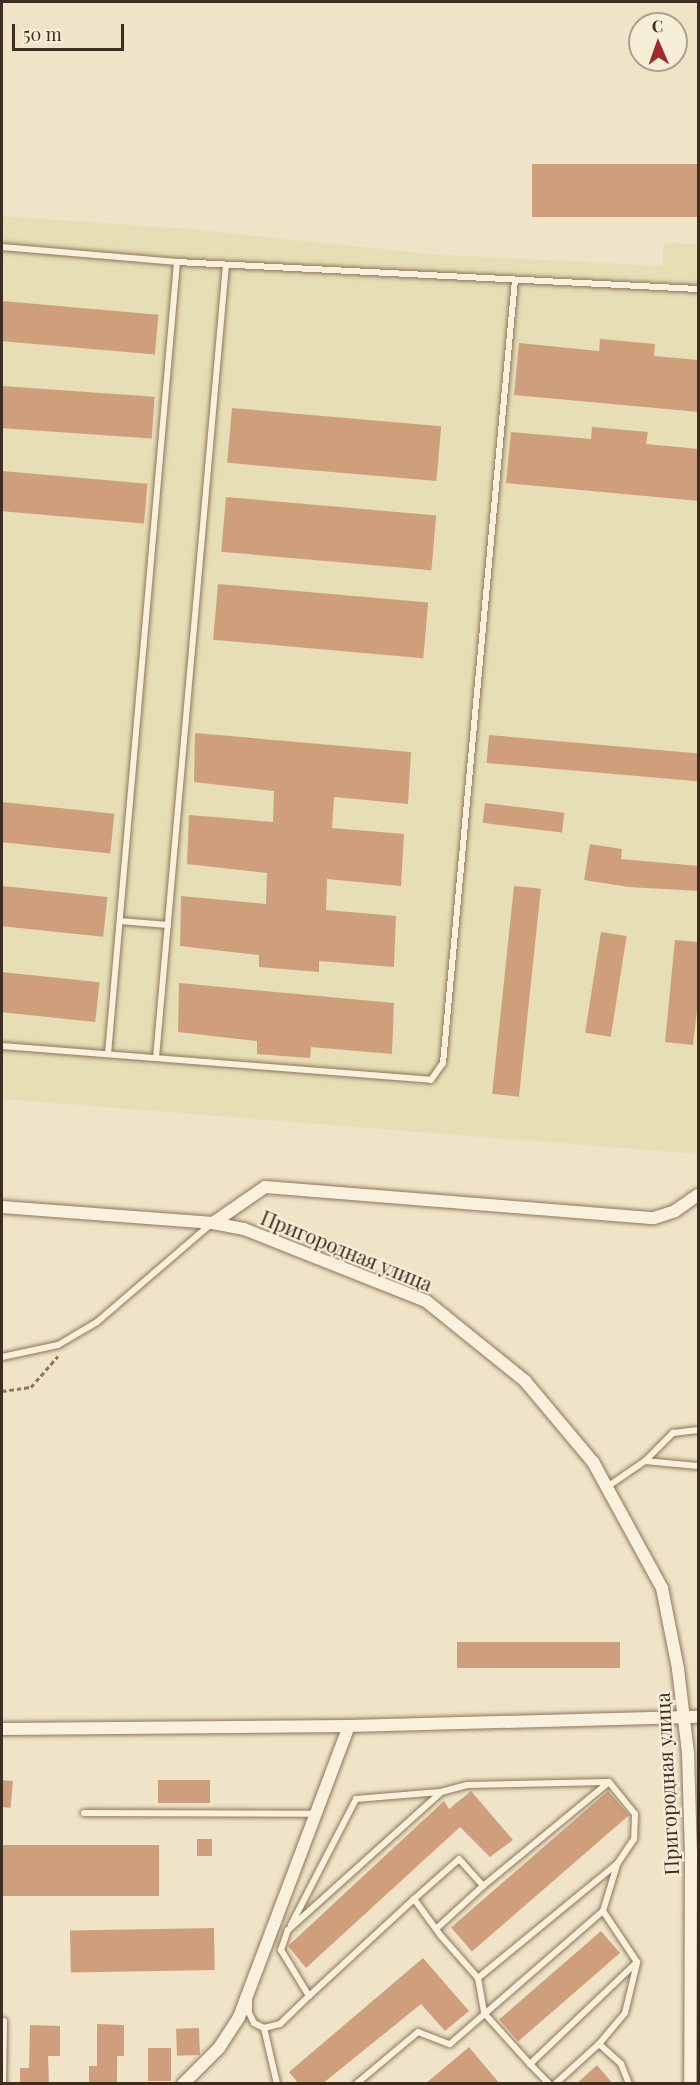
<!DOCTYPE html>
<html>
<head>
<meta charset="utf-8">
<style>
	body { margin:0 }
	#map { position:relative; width:700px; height:2085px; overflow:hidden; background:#f0e4c8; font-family:"Playfair Display",serif }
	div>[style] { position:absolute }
	.farmland>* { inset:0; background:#e6deb5 }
	.building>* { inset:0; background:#cf9f7d; transform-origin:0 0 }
	.path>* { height:3px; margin-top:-1.5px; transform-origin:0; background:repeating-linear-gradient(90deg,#8d765c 0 4.5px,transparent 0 7.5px) }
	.roads { filter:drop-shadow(0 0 2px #8d765c) drop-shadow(0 0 2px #8d765c) }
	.service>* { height:6px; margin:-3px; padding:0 3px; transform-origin:3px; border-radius:3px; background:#faf1dc }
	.minor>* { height:12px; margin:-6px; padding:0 6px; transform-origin:6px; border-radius:6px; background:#faf1dc }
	span { translate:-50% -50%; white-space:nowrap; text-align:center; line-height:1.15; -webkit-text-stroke:4.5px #f7eed8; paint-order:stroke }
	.street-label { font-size:20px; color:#3d2e20 }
	.frame { position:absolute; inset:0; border:3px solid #3d2e20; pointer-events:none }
	.north { position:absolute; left:628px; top:12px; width:60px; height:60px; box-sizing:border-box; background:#f7eed8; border:2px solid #ada18e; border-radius:50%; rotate:358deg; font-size:16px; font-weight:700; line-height:24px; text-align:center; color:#3d2e20 }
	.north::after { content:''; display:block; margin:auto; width:21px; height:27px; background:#9e2a2b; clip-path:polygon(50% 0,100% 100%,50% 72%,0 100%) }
	.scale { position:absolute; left:12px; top:24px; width:112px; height:27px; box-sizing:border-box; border:3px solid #3d2e20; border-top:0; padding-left:8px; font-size:18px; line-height:21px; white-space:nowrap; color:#3d2e20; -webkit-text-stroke:4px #f7eed8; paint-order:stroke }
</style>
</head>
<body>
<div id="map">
	<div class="farmland">
		<i style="clip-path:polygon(2px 216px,190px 229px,429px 254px,662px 266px,664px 243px,698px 244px,698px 1154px,2px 1099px)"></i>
	</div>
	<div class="building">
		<i style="left:699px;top:164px;width:53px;height:167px;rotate:90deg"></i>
		<i style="left:2px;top:301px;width:157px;height:40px;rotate:5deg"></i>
		<i style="clip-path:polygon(600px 339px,655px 344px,654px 356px,699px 360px,699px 412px,514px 395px,519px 343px,599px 351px)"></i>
		<i style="left:2px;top:386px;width:153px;height:42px;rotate:4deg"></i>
		<i style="left:232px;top:408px;width:210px;height:55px;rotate:5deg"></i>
		<i style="clip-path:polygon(592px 427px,648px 432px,646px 444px,699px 449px,699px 501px,506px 483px,511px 432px,591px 439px)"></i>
		<i style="left:2px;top:471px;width:146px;height:40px;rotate:5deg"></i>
		<i style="left:226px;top:497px;width:211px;height:55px;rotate:5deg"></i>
		<i style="left:218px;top:584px;width:211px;height:56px;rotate:5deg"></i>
		<i style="clip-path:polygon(195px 733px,411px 752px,408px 804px,334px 797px,332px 828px,404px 834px,401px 886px,327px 879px,326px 910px,396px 916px,394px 967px,319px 961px,319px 972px,259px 967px,259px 955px,180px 946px,181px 896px,266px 904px,267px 873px,187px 864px,189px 815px,273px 822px,274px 791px,194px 782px)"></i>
		<i style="left:489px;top:735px;width:211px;height:28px;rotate:5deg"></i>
		<i style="left:2px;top:802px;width:113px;height:40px;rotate:6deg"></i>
		<i style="left:485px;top:803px;width:80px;height:20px;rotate:7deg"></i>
		<i style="clip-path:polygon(590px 844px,622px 849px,621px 859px,699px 866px,699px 891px,629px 887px,584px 880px)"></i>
		<i style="left:2px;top:886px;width:106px;height:40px;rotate:6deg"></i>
		<i style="left:514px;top:886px;width:27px;height:209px;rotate:6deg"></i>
		<i style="left:601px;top:932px;width:26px;height:102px;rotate:9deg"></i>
		<i style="clip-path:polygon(675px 940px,699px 942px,699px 993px,693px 1045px,665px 1042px)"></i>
		<i style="left:2px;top:972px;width:98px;height:40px;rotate:6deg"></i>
		<i style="clip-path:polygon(179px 983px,394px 1003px,392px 1054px,311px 1047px,310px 1058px,257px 1054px,257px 1041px,178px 1032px)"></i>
		<i style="left:620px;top:1642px;width:26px;height:163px;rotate:90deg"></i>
		<i style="left:2px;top:1780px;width:11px;height:27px;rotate:5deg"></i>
		<i style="left:158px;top:1780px;width:52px;height:23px"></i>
		<i style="clip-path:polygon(471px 1791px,513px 1840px,490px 1857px,460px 1827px,306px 1968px,288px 1946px,444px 1801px,449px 1809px)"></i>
		<i style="left:608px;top:1791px;width:32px;height:208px;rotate:49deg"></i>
		<i style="left:197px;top:1839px;width:15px;height:17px"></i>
		<i style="left:2px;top:1845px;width:157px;height:51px"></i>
		<i style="left:214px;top:1928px;width:42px;height:144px;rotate:89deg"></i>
		<i style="left:601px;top:1931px;width:29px;height:135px;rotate:49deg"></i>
		<i style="clip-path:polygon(423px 1958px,469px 2011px,445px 2031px,421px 2004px,322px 2084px,299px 2084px,289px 2072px)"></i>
		<i style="clip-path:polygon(97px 2024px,124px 2025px,124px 2056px,117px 2056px,117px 2084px,89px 2084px,89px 2066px,97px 2066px)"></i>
		<i style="clip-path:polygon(30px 2025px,60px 2026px,60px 2056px,48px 2056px,49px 2084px,20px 2084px,20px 2068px,29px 2068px)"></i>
		<i style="left:199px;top:2028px;width:27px;height:23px;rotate:88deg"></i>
		<i style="clip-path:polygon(469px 2047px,500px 2084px,425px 2084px)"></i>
		<i style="left:148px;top:2048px;width:23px;height:33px"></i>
		<i style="clip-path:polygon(597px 2065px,613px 2084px,576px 2084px)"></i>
	</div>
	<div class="path">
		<i style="left:2px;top:1391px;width:29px;rotate:-8deg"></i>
		<i style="left:31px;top:1387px;width:41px;rotate:-48.9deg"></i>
	</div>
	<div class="roads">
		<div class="service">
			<i style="left:2px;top:247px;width:176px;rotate:4.9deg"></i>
			<i style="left:177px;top:262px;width:522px;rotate:2.97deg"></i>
			<i style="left:120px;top:921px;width:48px;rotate:4.8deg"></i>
			<i style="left:2px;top:1046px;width:430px;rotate:4.5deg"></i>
			<i style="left:431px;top:1080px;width:21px;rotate:-55deg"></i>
			<i style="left:443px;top:1063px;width:786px;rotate:-84.75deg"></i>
			<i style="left:108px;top:1054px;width:795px;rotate:-85.02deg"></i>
			<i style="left:156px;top:1058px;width:796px;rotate:-84.96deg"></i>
			<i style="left:2px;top:1357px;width:57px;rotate:-12.1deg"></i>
			<i style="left:58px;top:1345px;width:45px;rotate:-30.5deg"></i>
			<i style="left:97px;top:1322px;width:152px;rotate:-40.7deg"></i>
			<i style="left:645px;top:1461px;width:40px;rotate:-45deg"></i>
			<i style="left:673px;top:1433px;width:25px;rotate:-7deg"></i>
			<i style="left:607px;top:1487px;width:46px;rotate:-34.4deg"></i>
			<i style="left:645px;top:1461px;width:53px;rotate:5.4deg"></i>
			<i style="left:84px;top:1813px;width:231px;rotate:0.2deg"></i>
			<i style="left:291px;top:1925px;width:142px;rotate:-62.7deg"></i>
			<i style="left:356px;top:1799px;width:84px;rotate:-4.8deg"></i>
			<i style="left:436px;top:1929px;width:64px;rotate:-42.5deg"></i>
			<i style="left:478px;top:1978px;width:36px;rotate:80deg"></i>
			<i style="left:484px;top:2013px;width:69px;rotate:48deg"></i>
			<i style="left:530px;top:2064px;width:148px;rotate:-43.6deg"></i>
			<i style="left:637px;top:1962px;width:61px;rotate:-123.7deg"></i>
			<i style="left:309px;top:1996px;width:54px;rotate:-121.3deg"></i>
			<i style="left:281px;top:1950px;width:21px;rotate:-71deg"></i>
			<i style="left:288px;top:1930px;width:206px;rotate:-42deg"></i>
			<i style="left:441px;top:1792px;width:27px;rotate:-15deg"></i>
			<i style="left:467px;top:1785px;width:141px;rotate:-1.2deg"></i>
			<i style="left:249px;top:2000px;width:13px;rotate:90deg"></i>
			<i style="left:249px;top:2013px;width:11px;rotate:63deg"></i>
			<i style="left:254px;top:2023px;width:11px;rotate:27deg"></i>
			<i style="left:264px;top:2028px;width:57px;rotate:76.9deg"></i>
			<i style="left:264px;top:2028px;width:16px;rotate:-14deg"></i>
			<i style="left:280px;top:2024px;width:40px;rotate:-44deg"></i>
			<i style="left:309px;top:1996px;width:143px;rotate:-42.7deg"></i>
			<i style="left:414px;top:1899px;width:60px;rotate:-41.6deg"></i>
			<i style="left:459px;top:1859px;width:36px;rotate:48deg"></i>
			<i style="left:483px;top:1886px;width:163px;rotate:-39.5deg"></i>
			<i style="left:609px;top:1782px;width:41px;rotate:50.9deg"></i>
			<i style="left:635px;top:1814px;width:25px;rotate:92deg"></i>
			<i style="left:634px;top:1839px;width:29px;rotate:124deg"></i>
			<i style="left:618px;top:1863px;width:181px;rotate:140.6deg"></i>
			<i style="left:478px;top:1978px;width:56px;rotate:-131.4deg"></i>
			<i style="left:441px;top:1936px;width:46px;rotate:-126.1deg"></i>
			<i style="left:599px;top:2044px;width:30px;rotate:42deg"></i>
			<i style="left:621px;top:2064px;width:22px;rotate:68deg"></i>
			<i style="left:530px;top:2064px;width:28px;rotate:46deg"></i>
			<i style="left:3px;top:2084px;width:63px;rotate:-89.1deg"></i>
			<i style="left:356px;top:2084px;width:81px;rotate:-40deg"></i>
			<i style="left:418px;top:2032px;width:34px;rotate:21deg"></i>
			<i style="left:450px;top:2044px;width:203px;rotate:-41deg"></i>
			<i style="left:603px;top:1911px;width:48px;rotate:-73.1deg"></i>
			<i style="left:555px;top:2084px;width:59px;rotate:-42.3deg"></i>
			<i style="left:599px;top:2044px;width:40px;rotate:-50deg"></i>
			<i style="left:625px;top:2013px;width:51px;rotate:-76.5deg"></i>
		</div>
		<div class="minor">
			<i style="left:2px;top:1207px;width:212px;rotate:4.3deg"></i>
			<i style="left:213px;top:1223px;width:32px;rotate:11deg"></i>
			<i style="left:244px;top:1229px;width:196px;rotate:21.6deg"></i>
			<i style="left:426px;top:1301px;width:127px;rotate:38.9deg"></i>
			<i style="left:525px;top:1381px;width:106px;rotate:50deg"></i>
			<i style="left:593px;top:1462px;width:144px;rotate:61.3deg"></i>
			<i style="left:662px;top:1588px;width:83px;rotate:78.8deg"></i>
			<i style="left:678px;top:1669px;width:85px;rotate:83.2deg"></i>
			<i style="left:688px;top:1753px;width:99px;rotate:88.3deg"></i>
			<i style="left:691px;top:1852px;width:232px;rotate:90.2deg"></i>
			<i style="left:213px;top:1223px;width:63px;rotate:-34.7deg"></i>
			<i style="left:265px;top:1187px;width:390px;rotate:4.6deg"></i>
			<i style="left:654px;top:1218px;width:22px;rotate:-18deg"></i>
			<i style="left:675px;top:1211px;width:28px;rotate:-35deg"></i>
			<i style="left:2px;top:1729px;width:347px;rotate:-0.5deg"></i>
			<i style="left:349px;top:1726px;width:349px;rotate:-1.5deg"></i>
			<i style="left:183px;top:2084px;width:51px;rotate:-45deg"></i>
			<i style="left:219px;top:2048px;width:37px;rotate:-57deg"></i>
			<i style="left:239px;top:2017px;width:311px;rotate:-69.3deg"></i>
		</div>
	</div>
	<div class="street-label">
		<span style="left:347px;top:1250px;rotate:22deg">Пригородная улица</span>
		<span style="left:666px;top:1784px;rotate:-93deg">Пригородная улица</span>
	</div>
	<div class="frame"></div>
	<div class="north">С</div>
	<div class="scale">50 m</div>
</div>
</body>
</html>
